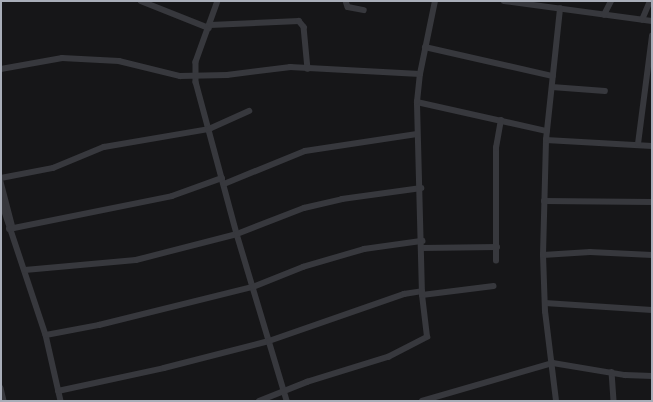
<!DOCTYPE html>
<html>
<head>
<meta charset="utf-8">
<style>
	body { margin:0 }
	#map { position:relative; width:653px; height:402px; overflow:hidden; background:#161618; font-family:"Nunito Sans",sans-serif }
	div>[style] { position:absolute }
	.street>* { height:5.5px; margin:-2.75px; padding:0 2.75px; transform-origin:2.75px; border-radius:2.75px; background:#37383d }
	span { translate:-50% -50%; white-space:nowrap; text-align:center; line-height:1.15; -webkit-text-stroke:4px #111113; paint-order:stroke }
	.frame { position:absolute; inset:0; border:2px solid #a8adb8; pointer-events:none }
</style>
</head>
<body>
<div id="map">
	<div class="street">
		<i style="left:141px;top:1px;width:73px;rotate:21.7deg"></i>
		<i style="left:218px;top:1px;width:65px;rotate:109.8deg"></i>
		<i style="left:196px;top:62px;width:20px;rotate:90deg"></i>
		<i style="left:196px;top:82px;width:157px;rotate:74.9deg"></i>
		<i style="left:237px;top:234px;width:174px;rotate:73.3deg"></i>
		<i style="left:346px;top:1px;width:6px;rotate:72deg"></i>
		<i style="left:348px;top:7px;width:16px;rotate:11deg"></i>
		<i style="left:504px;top:1px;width:149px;rotate:7.7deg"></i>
		<i style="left:604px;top:15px;width:16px;rotate:-63deg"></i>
		<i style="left:642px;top:20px;width:21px;rotate:-67deg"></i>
		<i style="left:210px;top:25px;width:89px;rotate:-2.6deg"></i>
		<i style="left:299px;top:21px;width:8px;rotate:50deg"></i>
		<i style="left:304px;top:27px;width:42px;rotate:84.6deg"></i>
		<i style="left:425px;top:47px;width:131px;rotate:12.8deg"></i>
		<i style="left:1px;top:69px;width:62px;rotate:-10.2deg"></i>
		<i style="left:62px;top:58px;width:57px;rotate:3deg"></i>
		<i style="left:119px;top:61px;width:63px;rotate:13.8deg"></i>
		<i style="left:180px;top:76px;width:47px;rotate:-1.2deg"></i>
		<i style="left:227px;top:75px;width:64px;rotate:-7.2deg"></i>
		<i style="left:290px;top:67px;width:130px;rotate:3.1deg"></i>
		<i style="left:552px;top:87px;width:53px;rotate:4.3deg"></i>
		<i style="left:417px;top:102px;width:133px;rotate:12.6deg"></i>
		<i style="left:546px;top:140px;width:106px;rotate:3.2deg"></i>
		<i style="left:638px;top:144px;width:109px;rotate:-82.6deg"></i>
		<i style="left:1px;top:178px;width:53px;rotate:-10.9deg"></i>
		<i style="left:53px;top:168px;width:55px;rotate:-22.4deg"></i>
		<i style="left:104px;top:147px;width:107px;rotate:-9.7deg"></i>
		<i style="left:209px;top:129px;width:44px;rotate:-24.2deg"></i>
		<i style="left:1px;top:182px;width:48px;rotate:75.4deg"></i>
		<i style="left:224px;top:184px;width:87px;rotate:-22.2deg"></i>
		<i style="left:305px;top:151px;width:113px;rotate:-8.6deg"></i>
		<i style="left:1px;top:200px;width:142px;rotate:71.6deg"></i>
		<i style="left:46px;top:335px;width:68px;rotate:77.2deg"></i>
		<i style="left:544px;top:201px;width:108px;rotate:0.5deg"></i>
		<i style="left:9px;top:229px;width:166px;rotate:-11.4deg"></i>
		<i style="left:172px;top:196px;width:53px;rotate:-19.8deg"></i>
		<i style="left:422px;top:248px;width:75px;rotate:-0.8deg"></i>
		<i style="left:543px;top:255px;width:47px;rotate:-3.7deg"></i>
		<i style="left:590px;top:252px;width:62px;rotate:2.8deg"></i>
		<i style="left:496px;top:261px;width:113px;rotate:-90deg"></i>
		<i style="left:496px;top:148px;width:28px;rotate:-80deg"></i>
		<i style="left:25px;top:270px;width:111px;rotate:-5.1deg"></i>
		<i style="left:136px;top:260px;width:104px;rotate:-14.4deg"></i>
		<i style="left:237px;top:234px;width:72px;rotate:-21.2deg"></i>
		<i style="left:304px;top:208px;width:39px;rotate:-13deg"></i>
		<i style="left:342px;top:199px;width:80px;rotate:-7.9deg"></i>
		<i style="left:422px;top:295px;width:72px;rotate:-7.2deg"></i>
		<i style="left:545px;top:303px;width:107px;rotate:3.7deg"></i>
		<i style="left:46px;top:335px;width:54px;rotate:-10.7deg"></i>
		<i style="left:99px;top:325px;width:159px;rotate:-13.9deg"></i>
		<i style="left:253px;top:287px;width:54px;rotate:-21.8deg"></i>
		<i style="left:303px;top:267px;width:64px;rotate:-16.4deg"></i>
		<i style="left:364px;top:249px;width:59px;rotate:-7.9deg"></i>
		<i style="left:612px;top:372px;width:29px;rotate:86deg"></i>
		<i style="left:1px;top:388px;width:13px;rotate:77deg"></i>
		<i style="left:58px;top:391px;width:108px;rotate:-12.2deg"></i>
		<i style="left:164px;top:368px;width:108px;rotate:-14.4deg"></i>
		<i style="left:269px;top:341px;width:143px;rotate:-19.2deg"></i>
		<i style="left:404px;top:294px;width:18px;rotate:-9deg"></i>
		<i style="left:259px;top:401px;width:52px;rotate:-21.6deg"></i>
		<i style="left:307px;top:382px;width:85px;rotate:-17.2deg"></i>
		<i style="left:388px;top:357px;width:44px;rotate:-27.1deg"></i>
		<i style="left:427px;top:337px;width:42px;rotate:-96.8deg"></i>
		<i style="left:422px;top:295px;width:193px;rotate:-91.5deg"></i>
		<i style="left:417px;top:102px;width:28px;rotate:-84deg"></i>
		<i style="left:420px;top:74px;width:75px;rotate:-78.4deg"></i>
		<i style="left:422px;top:401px;width:136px;rotate:-16.2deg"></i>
		<i style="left:553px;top:363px;width:73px;rotate:9.5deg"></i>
		<i style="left:625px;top:375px;width:27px;rotate:2deg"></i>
		<i style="left:556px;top:401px;width:90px;rotate:-97deg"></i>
		<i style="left:545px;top:312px;width:57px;rotate:-92deg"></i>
		<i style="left:543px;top:255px;width:115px;rotate:-88.5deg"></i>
		<i style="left:546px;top:140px;width:132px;rotate:-83.9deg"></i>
	</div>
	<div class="frame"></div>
</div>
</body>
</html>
